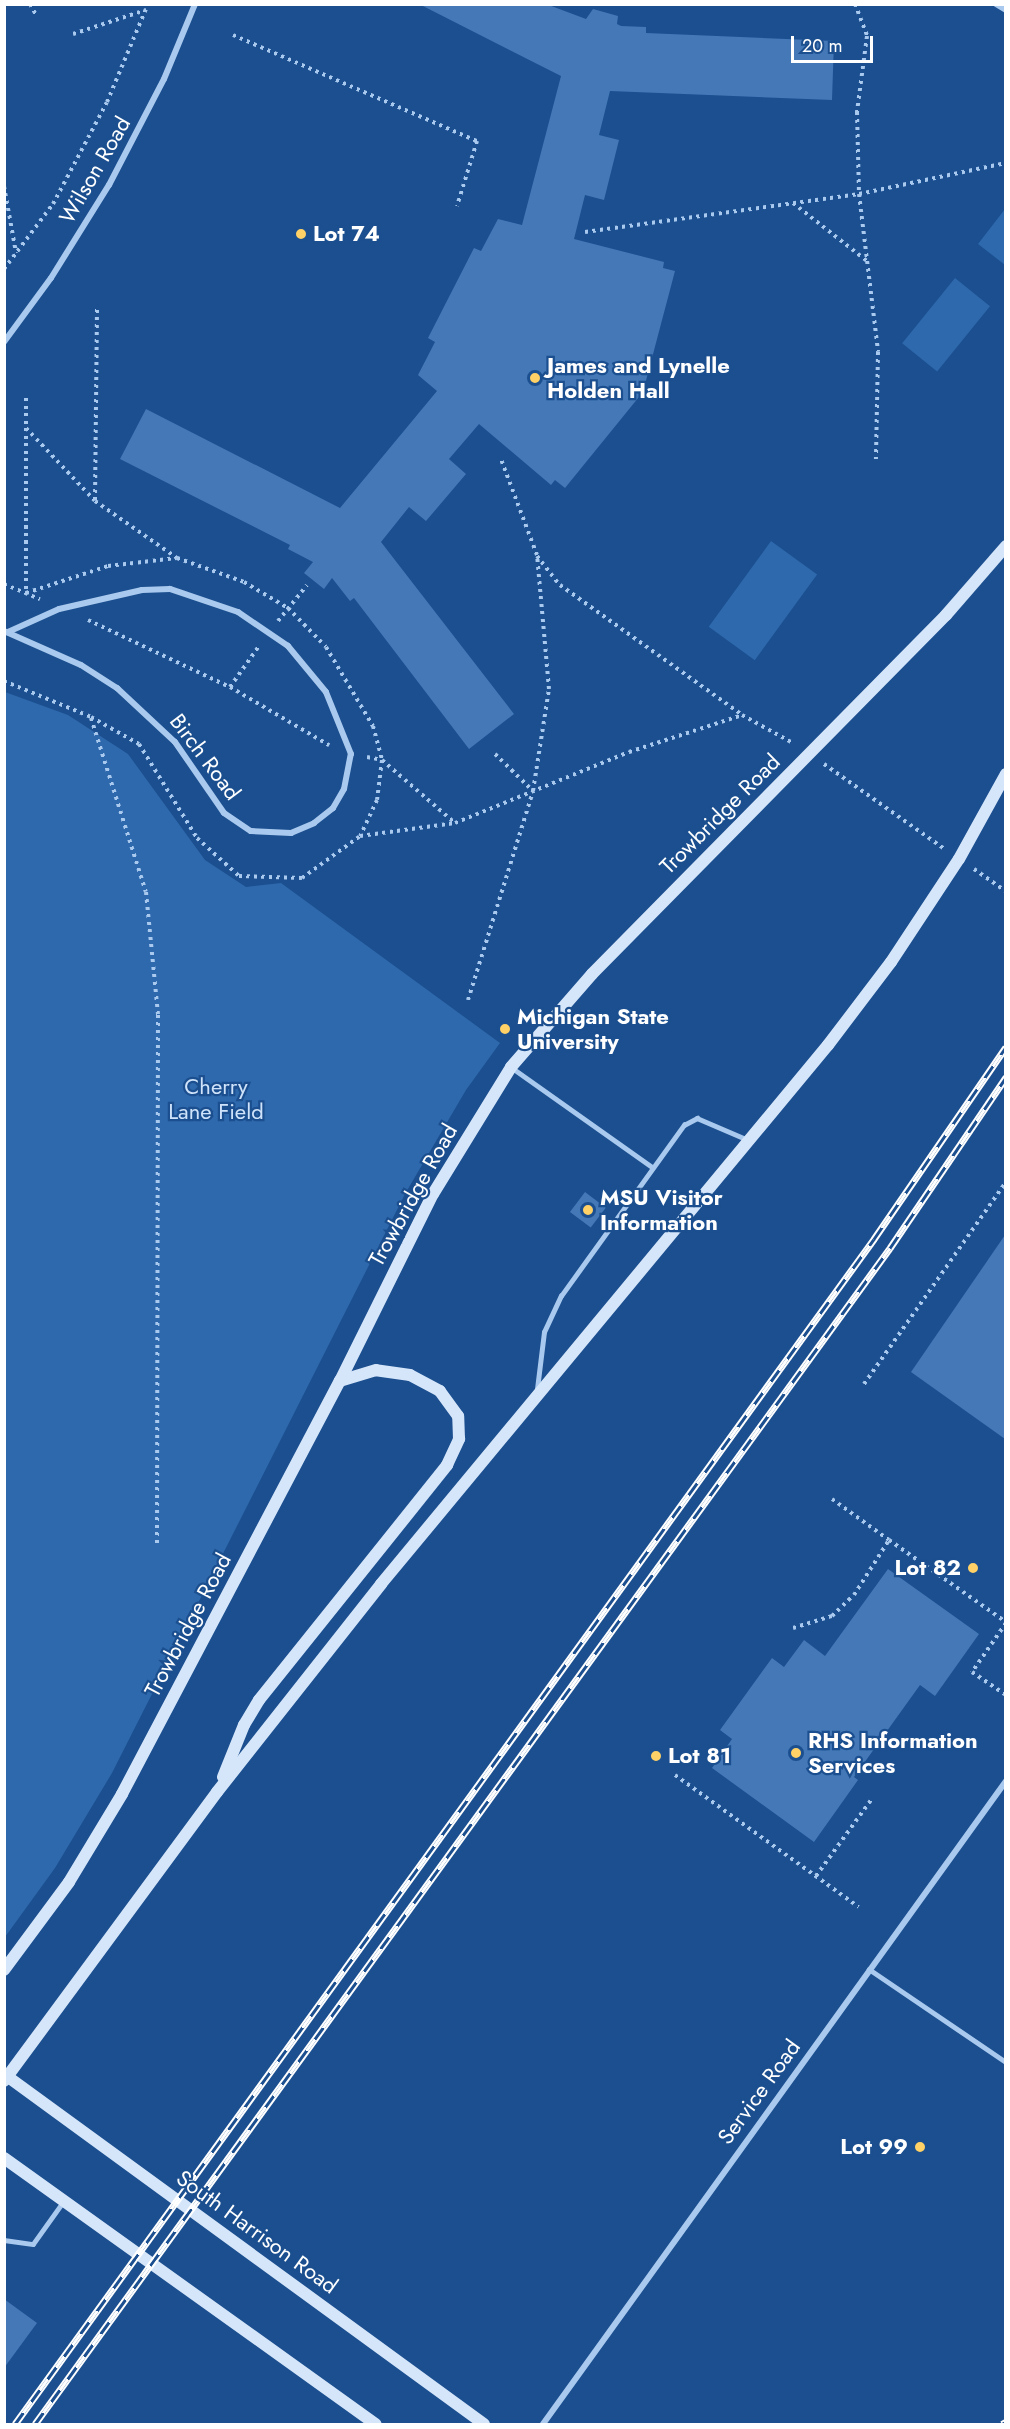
<!DOCTYPE html>
<html>
<head>
<meta charset="utf-8">
<style>
	body { margin:0 }
	#map { position:relative; width:1010px; height:2429px; overflow:hidden; background:#1b4f8f; font-family:Jost,sans-serif }
	div>[style] { position:absolute }
	.green>* { inset:0; background:#2e69ad; transform-origin:0 0 }
	.building>* { inset:0; background:#4478b7; transform-origin:0 0 }
	.path>* { height:4px; margin-top:-2px; transform-origin:0; background:repeating-linear-gradient(90deg,#a9c9ee 0 3px,transparent 0 7.5px) }
	.lane>* { height:4.5px; margin:-2.25px; padding:0 2.25px; transform-origin:2.25px; border-radius:2.25px; background:#a9c9ee }
	.street>* { height:6px; margin:-3px; padding:0 3px; transform-origin:3px; border-radius:3px; background:#a9c9ee }
	.secondary>* { height:12px; margin:-6px; padding:0 6px; transform-origin:6px; border-radius:6px; background:#d6e6fa }
	.rail>* { height:7px; margin-top:-3.5px; transform-origin:0; background:repeating-linear-gradient(90deg,#1b4f8f 0 14px,#fff 0 28px); box-sizing:border-box; border-block:2px solid #fff }
	.dots>* { width:16px; height:16px; translate:-50% -50%; box-sizing:border-box; border:3px solid #1b4f8f; border-radius:50% }
	span { translate:-50% -50%; white-space:nowrap; text-align:center; line-height:1.15; -webkit-text-stroke:4.5px #1b4f8f; paint-order:stroke }
	.street-label { font-size:22px; color:#fff }
	.poi-label { font-size:22px; color:#fff; font-weight:700 }
	.left { translate:0 -50%; text-align:left }
	.right { translate:-100% -50%; text-align:right }
	.park-label { font-size:22px; color:#cfe3fa }
	.frame { position:absolute; inset:0; border:6px solid #fff; pointer-events:none }
	.scale { position:absolute; left:791px; top:36px; width:82px; height:27px; box-sizing:border-box; border:3px solid #fff; border-top:0; padding-left:8px; font-size:18px; line-height:21px; white-space:nowrap; color:#fff; -webkit-text-stroke:4px #1b4f8f; paint-order:stroke }
</style>
</head>
<body>
<div id="map">
	<div class="green">
		<i style="clip-path:polygon(1005px 209px,1005px 265px,978px 244px)"></i>
		<i style="left:955px;top:278px;width:45px;height:84px;rotate:39deg"></i>
		<i style="left:771px;top:541px;width:57px;height:106px;rotate:36deg"></i>
		<i style="clip-path:polygon(5px 692px,68px 715px,128px 754px,205px 860px,246px 887px,281px 883px,500px 1043px,466px 1090px,405px 1194px,112px 1773px,55px 1868px,5px 1937px)"></i>
	</div>
	<div class="building">
		<i style="clip-path:polygon(419px 4px,546px 4px,586px 19px,593px 9px,618px 16px,617px 24px,621px 26px,646px 27px,646px 33px,834px 41px,832px 100px,610px 91px,599px 135px,619px 140px,604px 200px,585px 195px,574px 239px,664px 262px,663px 268px,675px 271px,643px 392px,565px 488px,555px 480px,551px 485px,479px 424px,449px 459px,466px 474px,426px 521px,409px 507px,381px 542px,514px 714px,469px 749px,354px 598px,350px 601px,332px 578px,324px 589px,304px 573px,313px 562px,288px 549px,290px 545px,120px 459px,146px 409px,340px 508px,437px 391px,418px 375px,435px 342px,428px 338px,474px 248px,481px 251px,498px 219px,522px 225px,561px 76px)"></i>
		<i style="left:585px;top:1192px;width:26px;height:25px;rotate:37deg"></i>
		<i style="clip-path:polygon(1005px 1235px,1005px 1439px,911px 1372px)"></i>
		<i style="clip-path:polygon(888px 1569px,979px 1634px,935px 1696px,920px 1685px,854px 1777px,858px 1780px,814px 1842px,712px 1768px,732px 1739px,720px 1730px,772px 1658px,784px 1667px,804px 1640px,825px 1656px)"></i>
		<i style="clip-path:polygon(4px 2299px,37px 2323px,4px 2368px)"></i>
	</div>
	<div class="path">
		<i style="left:30px;top:4px;width:13px;rotate:61deg"></i>
		<i style="left:855px;top:4px;width:34px;rotate:69deg"></i>
		<i style="left:867px;top:36px;width:77px;rotate:97.5deg"></i>
		<i style="left:857px;top:112px;width:82px;rotate:88.6deg"></i>
		<i style="left:859px;top:194px;width:159px;rotate:83.1deg"></i>
		<i style="left:878px;top:352px;width:107px;rotate:91.1deg"></i>
		<i style="left:73px;top:34px;width:77px;rotate:-18.2deg"></i>
		<i style="left:233px;top:35px;width:266px;rotate:23.5deg"></i>
		<i style="left:477px;top:141px;width:68px;rotate:107.1deg"></i>
		<i style="left:4px;top:186px;width:68px;rotate:79.8deg"></i>
		<i style="left:793px;top:203px;width:94px;rotate:38.1deg"></i>
		<i style="left:585px;top:232px;width:277px;rotate:-7.9deg"></i>
		<i style="left:859px;top:194px;width:150px;rotate:-11.9deg"></i>
		<i style="left:4px;top:269px;width:81px;rotate:-53deg"></i>
		<i style="left:53px;top:204px;width:115px;rotate:-62.1deg"></i>
		<i style="left:107px;top:102px;width:106px;rotate:-67.3deg"></i>
		<i style="left:26px;top:398px;width:195px;rotate:90deg"></i>
		<i style="left:26px;top:428px;width:100px;rotate:46.6deg"></i>
		<i style="left:95px;top:501px;width:100px;rotate:34.8deg"></i>
		<i style="left:95px;top:500px;width:195px;rotate:-89.4deg"></i>
		<i style="left:537px;top:556px;width:37px;rotate:52deg"></i>
		<i style="left:560px;top:585px;width:222px;rotate:35.5deg"></i>
		<i style="left:4px;top:584px;width:39px;rotate:23deg"></i>
		<i style="left:26px;top:593px;width:86px;rotate:-18.2deg"></i>
		<i style="left:108px;top:566px;width:69px;rotate:-6.6deg"></i>
		<i style="left:177px;top:558px;width:71px;rotate:19.7deg"></i>
		<i style="left:244px;top:582px;width:51px;rotate:30.6deg"></i>
		<i style="left:288px;top:608px;width:54px;rotate:45.7deg"></i>
		<i style="left:326px;top:647px;width:92px;rotate:59.3deg"></i>
		<i style="left:373px;top:726px;width:35px;rotate:75deg"></i>
		<i style="left:382px;top:760px;width:40px;rotate:97.1deg"></i>
		<i style="left:377px;top:800px;width:40px;rotate:115deg"></i>
		<i style="left:88px;top:620px;width:157px;rotate:25.3deg"></i>
		<i style="left:230px;top:687px;width:115px;rotate:30.4deg"></i>
		<i style="left:278px;top:621px;width:46px;rotate:-51.1deg"></i>
		<i style="left:4px;top:681px;width:94px;rotate:22.5deg"></i>
		<i style="left:91px;top:717px;width:55px;rotate:29.4deg"></i>
		<i style="left:139px;top:744px;width:110px;rotate:58.3deg"></i>
		<i style="left:197px;top:838px;width:57px;rotate:42.1deg"></i>
		<i style="left:239px;top:876px;width:63px;rotate:1.8deg"></i>
		<i style="left:302px;top:878px;width:72px;rotate:-35.9deg"></i>
		<i style="left:360px;top:836px;width:96px;rotate:-7.8deg"></i>
		<i style="left:455px;top:823px;width:188px;rotate:-22.2deg"></i>
		<i style="left:629px;top:752px;width:119px;rotate:-18.1deg"></i>
		<i style="left:742px;top:715px;width:58px;rotate:28.8deg"></i>
		<i style="left:230px;top:687px;width:50px;rotate:-54.7deg"></i>
		<i style="left:91px;top:718px;width:182px;rotate:72.5deg"></i>
		<i style="left:146px;top:892px;width:124px;rotate:84.4deg"></i>
		<i style="left:158px;top:1015px;width:530px;rotate:90.11deg"></i>
		<i style="left:495px;top:754px;width:53px;rotate:44.2deg"></i>
		<i style="left:367px;top:757px;width:15px;rotate:11deg"></i>
		<i style="left:382px;top:760px;width:96px;rotate:40.8deg"></i>
		<i style="left:824px;top:764px;width:146px;rotate:35.2deg"></i>
		<i style="left:974px;top:869px;width:39px;rotate:35deg"></i>
		<i style="left:468px;top:1000px;width:219px;rotate:-72.7deg"></i>
		<i style="left:533px;top:791px;width:103px;rotate:-81.1deg"></i>
		<i style="left:549px;top:689px;width:135px;rotate:-95.1deg"></i>
		<i style="left:537px;top:555px;width:103px;rotate:-110.6deg"></i>
		<i style="left:864px;top:1384px;width:247px;rotate:-54.9deg"></i>
		<i style="left:832px;top:1499px;width:70px;rotate:35.7deg"></i>
		<i style="left:1006px;top:1623px;width:60px;rotate:124.8deg"></i>
		<i style="left:972px;top:1672px;width:41px;rotate:34.1deg"></i>
		<i style="left:793px;top:1628px;width:41px;rotate:-17.1deg"></i>
		<i style="left:832px;top:1616px;width:30px;rotate:-44deg"></i>
		<i style="left:854px;top:1595px;width:65px;rotate:-57.5deg"></i>
		<i style="left:889px;top:1540px;width:143px;rotate:35deg"></i>
		<i style="left:675px;top:1775px;width:226px;rotate:35.7deg"></i>
		<i style="left:816px;top:1876px;width:94px;rotate:-54.1deg"></i>
	</div>
	<div class="lane">
		<i style="left:511px;top:1067px;width:173px;rotate:35.3deg"></i>
		<i style="left:537px;top:1389px;width:57px;rotate:-83deg"></i>
		<i style="left:544px;top:1332px;width:40px;rotate:-65deg"></i>
		<i style="left:561px;top:1296px;width:211px;rotate:-54.3deg"></i>
		<i style="left:684px;top:1125px;width:15px;rotate:-28deg"></i>
		<i style="left:697px;top:1118px;width:56px;rotate:23.3deg"></i>
		<i style="left:869px;top:1969px;width:166px;rotate:34.2deg"></i>
		<i style="left:4px;top:2240px;width:29px;rotate:8deg"></i>
		<i style="left:33px;top:2244px;width:52px;rotate:-54.5deg"></i>
	</div>
	<div class="street">
		<i style="left:996px;top:4px;width:12px;rotate:31deg"></i>
		<i style="left:4px;top:342px;width:79px;rotate:-53.7deg"></i>
		<i style="left:51px;top:278px;width:110px;rotate:-58.1deg"></i>
		<i style="left:109px;top:185px;width:119px;rotate:-62.6deg"></i>
		<i style="left:164px;top:79px;width:81px;rotate:-67.5deg"></i>
		<i style="left:4px;top:631px;width:84px;rotate:23.8deg"></i>
		<i style="left:81px;top:665px;width:43px;rotate:32.6deg"></i>
		<i style="left:117px;top:688px;width:79px;rotate:43deg"></i>
		<i style="left:175px;top:742px;width:86px;rotate:55.4deg"></i>
		<i style="left:224px;top:813px;width:32px;rotate:34deg"></i>
		<i style="left:251px;top:831px;width:40px;rotate:2.9deg"></i>
		<i style="left:291px;top:833px;width:25px;rotate:-23deg"></i>
		<i style="left:314px;top:823px;width:24px;rotate:-38deg"></i>
		<i style="left:333px;top:808px;width:22px;rotate:-60deg"></i>
		<i style="left:344px;top:789px;width:36px;rotate:-79deg"></i>
		<i style="left:351px;top:754px;width:67px;rotate:-112deg"></i>
		<i style="left:326px;top:692px;width:60px;rotate:-129.6deg"></i>
		<i style="left:288px;top:646px;width:60px;rotate:-145.8deg"></i>
		<i style="left:238px;top:612px;width:72px;rotate:-161.3deg"></i>
		<i style="left:170px;top:589px;width:28px;rotate:178deg"></i>
		<i style="left:142px;top:590px;width:85px;rotate:167.1deg"></i>
		<i style="left:59px;top:609px;width:56px;rotate:155.7deg"></i>
		<i style="left:543px;top:2424px;width:792px;rotate:-54.24deg"></i>
	</div>
	<div class="secondary">
		<i style="left:223px;top:1777px;width:56px;rotate:-68deg"></i>
		<i style="left:244px;top:1725px;width:29px;rotate:-59deg"></i>
		<i style="left:259px;top:1700px;width:301px;rotate:-51.3deg"></i>
		<i style="left:447px;top:1465px;width:29px;rotate:-65deg"></i>
		<i style="left:459px;top:1439px;width:23px;rotate:-92deg"></i>
		<i style="left:458px;top:1416px;width:31px;rotate:-126deg"></i>
		<i style="left:440px;top:1391px;width:34px;rotate:-152deg"></i>
		<i style="left:410px;top:1375px;width:34px;rotate:-172deg"></i>
		<i style="left:376px;top:1370px;width:38px;rotate:163deg"></i>
		<i style="left:4px;top:1970px;width:109px;rotate:-53.5deg"></i>
		<i style="left:69px;top:1882px;width:103px;rotate:-58.9deg"></i>
		<i style="left:122px;top:1794px;width:467px;rotate:-62.2deg"></i>
		<i style="left:340px;top:1381px;width:209px;rotate:-63.6deg"></i>
		<i style="left:433px;top:1194px;width:149px;rotate:-58.4deg"></i>
		<i style="left:511px;top:1067px;width:123px;rotate:-48.9deg"></i>
		<i style="left:592px;top:974px;width:504px;rotate:-45.4deg"></i>
		<i style="left:946px;top:615px;width:91px;rotate:-49deg"></i>
		<i style="left:4px;top:2074px;width:594px;rotate:36.1deg"></i>
		<i style="left:4px;top:2081px;width:359px;rotate:-53.6deg"></i>
		<i style="left:217px;top:1792px;width:265px;rotate:-51.7deg"></i>
		<i style="left:381px;top:1584px;width:700px;rotate:-50.33deg"></i>
		<i style="left:828px;top:1045px;width:104px;rotate:-52.8deg"></i>
		<i style="left:891px;top:962px;width:123px;rotate:-56.6deg"></i>
		<i style="left:959px;top:859px;width:97px;rotate:-61.1deg"></i>
		<i style="left:4px;top:2158px;width:457px;rotate:35.6deg"></i>
	</div>
	<div class="rail">
		<i style="left:15px;top:2424px;width:1464px;rotate:-54.06deg"></i>
		<i style="left:874px;top:1239px;width:233px;rotate:-55.5deg"></i>
		<i style="left:35px;top:2424px;width:1454px;rotate:-53.98deg"></i>
		<i style="left:890px;top:1248px;width:207px;rotate:-55.8deg"></i>
		<i style="left:1002px;top:2424px;width:4px;rotate:-27deg"></i>
	</div>
	<div class="dots">
		<i style="left:301px;top:234px;background:#ffd166"></i>
		<i style="left:535px;top:378px;background:#ffd166"></i>
		<i style="left:505px;top:1029px;background:#ffd166"></i>
		<i style="left:588px;top:1210px;background:#ffd166"></i>
		<i style="left:973px;top:1568px;background:#ffd166"></i>
		<i style="left:796px;top:1753px;background:#ffd166"></i>
		<i style="left:656px;top:1756px;background:#ffd166"></i>
		<i style="left:920px;top:2147px;background:#ffd166"></i>
	</div>
	<div class="street-label">
		<span style="left:95px;top:170px;rotate:-60deg">Wilson Road</span>
		<span style="left:205px;top:757px;rotate:53deg">Birch Road</span>
		<span style="left:720px;top:814px;rotate:-45deg">Trowbridge Road</span>
		<span style="left:413px;top:1195px;rotate:-61deg">Trowbridge Road</span>
		<span style="left:188px;top:1625px;rotate:-62deg">Trowbridge Road</span>
		<span style="left:759px;top:2092px;rotate:-54deg">Service Road</span>
		<span style="left:257px;top:2232px;rotate:36deg">South Harrison Road</span>
	</div>
	<div class="poi-label">
		<span class="left" style="left:313px;top:234px">Lot 74</span>
		<span class="left" style="left:547px;top:378px">James and Lynelle<br>Holden Hall</span>
		<span class="left" style="left:517px;top:1029px">Michigan State<br>University</span>
		<span class="left" style="left:600px;top:1210px">MSU Visitor<br>Information</span>
		<span class="right" style="left:961px;top:1568px">Lot 82</span>
		<span class="left" style="left:808px;top:1753px">RHS Information<br>Services</span>
		<span class="left" style="left:668px;top:1756px">Lot 81</span>
		<span class="right" style="left:908px;top:2147px">Lot 99</span>
	</div>
	<div class="park-label">
		<span style="left:216px;top:1099px">Cherry<br>Lane Field</span>
	</div>
	<div class="frame"></div>
	<div class="scale">20 m</div>
</div>
</body>
</html>
